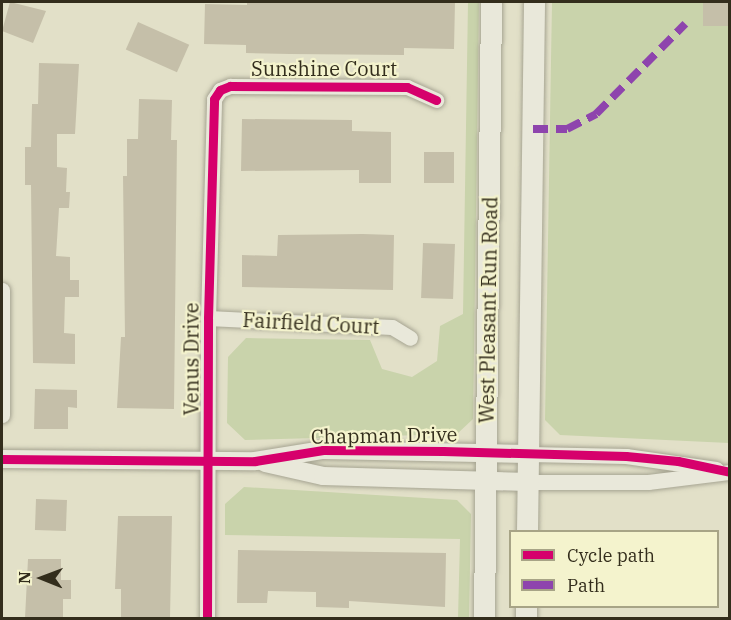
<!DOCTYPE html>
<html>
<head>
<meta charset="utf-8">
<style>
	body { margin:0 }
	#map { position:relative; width:731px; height:620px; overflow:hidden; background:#e2e0c8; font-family:"IBM Plex Serif",serif }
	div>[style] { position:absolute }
	.green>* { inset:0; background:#c9d3ab }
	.building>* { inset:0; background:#c5bfa9; transform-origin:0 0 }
	.roads { filter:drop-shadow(0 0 2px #a6a492) drop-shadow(0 0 2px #a6a492) }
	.minor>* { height:15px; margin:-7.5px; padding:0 7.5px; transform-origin:7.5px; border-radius:7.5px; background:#e9e8da }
	.tertiary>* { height:18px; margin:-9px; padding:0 9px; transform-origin:9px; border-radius:9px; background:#e9e8da }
	.secondary>* { height:21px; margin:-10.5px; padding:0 10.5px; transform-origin:10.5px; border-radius:10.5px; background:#e9e8da }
	.quiet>* { height:8px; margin-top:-4px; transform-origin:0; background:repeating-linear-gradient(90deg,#8e44ad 0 15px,transparent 0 23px) }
	.cycleway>* { height:9px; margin:-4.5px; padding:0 4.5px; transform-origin:4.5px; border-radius:4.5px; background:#d6006c }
	span { translate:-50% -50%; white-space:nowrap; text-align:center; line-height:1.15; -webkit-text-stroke:4.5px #f4f3cd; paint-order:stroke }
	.street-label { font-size:20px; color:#332d1c }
	.frame { position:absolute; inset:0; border:3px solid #332d1c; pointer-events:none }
	.legend { position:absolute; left:509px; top:530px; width:210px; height:78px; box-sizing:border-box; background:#f4f3cd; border:2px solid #a7a486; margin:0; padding:8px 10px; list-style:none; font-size:18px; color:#332d1c }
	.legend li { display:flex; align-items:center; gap:12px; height:30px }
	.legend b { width:30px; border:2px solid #a7a486 }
	.north { position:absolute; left:12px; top:548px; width:60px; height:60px; -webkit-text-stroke:4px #f4f3cd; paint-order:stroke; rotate:271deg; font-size:16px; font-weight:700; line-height:24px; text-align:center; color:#332d1c }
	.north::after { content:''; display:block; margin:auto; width:21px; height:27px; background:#332d1c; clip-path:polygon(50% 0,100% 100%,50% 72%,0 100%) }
</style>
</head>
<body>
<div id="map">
	<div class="green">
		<i style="clip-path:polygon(468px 2px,479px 2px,473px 419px,457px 434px,245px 440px,227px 423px,228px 357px,246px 338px,370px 340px,382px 369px,412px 377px,437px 361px,440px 326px,463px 314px)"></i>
		<i style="clip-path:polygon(552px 2px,729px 2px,729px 443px,560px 435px,545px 420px)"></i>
		<i style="clip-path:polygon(244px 487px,457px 500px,471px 514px,469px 618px,458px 618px,460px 539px,225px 535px,225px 504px)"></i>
	</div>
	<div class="building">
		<i style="clip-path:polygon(10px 2px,46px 11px,33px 43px,2px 31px)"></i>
		<i style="clip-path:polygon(247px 2px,455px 2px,454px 49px,404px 48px,404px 55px,290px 54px,246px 53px,246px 45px,204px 44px,205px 4px,247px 5px)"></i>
		<i style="left:703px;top:2px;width:26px;height:24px"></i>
		<i style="left:138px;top:22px;width:56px;height:30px;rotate:24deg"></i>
		<i style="clip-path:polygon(39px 63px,79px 64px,75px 134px,57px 134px,57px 167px,67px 168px,66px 192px,70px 192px,69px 208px,59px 208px,56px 256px,70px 257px,70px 280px,79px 280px,79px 297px,65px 297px,64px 333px,75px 334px,75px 364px,33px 363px,31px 185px,25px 185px,25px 147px,31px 147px,32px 104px,38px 104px)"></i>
		<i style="clip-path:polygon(139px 99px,172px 100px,171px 140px,177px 140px,174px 409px,117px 408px,121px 337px,125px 337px,123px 176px,127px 176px,127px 139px,138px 139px)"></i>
		<i style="clip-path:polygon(242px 119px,352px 120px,352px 131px,391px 132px,391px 183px,359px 183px,359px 170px,241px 171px)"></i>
		<i style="left:424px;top:152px;width:30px;height:31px"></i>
		<i style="clip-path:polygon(363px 234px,394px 235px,393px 290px,242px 287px,242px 255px,277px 256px,278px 235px)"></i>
		<i style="left:423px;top:243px;width:32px;height:55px;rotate:2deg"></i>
		<i style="clip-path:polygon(35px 389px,77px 390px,77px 408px,68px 407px,68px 429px,34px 429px)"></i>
		<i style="left:36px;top:499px;width:31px;height:31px;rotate:2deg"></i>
		<i style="clip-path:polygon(118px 516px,172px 516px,170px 618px,121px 618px,121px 589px,115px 589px)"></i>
		<i style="clip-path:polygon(238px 550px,446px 553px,445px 607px,349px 601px,349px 608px,316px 607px,316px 592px,268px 591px,267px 603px,237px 603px)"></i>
		<i style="clip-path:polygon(28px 559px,61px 559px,61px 580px,71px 580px,71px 599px,63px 599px,63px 618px,25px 618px)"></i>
	</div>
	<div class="roads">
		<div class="minor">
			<i style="left:2px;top:290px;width:125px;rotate:90deg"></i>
			<i style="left:208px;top:318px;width:184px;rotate:2.8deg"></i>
			<i style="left:392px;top:327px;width:21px;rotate:31deg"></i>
			<i style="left:528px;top:454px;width:98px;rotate:1.2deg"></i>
			<i style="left:626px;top:456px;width:91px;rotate:8.2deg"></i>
			<i style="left:528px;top:482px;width:120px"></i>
			<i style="left:648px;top:482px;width:83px;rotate:-7deg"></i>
			<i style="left:207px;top:618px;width:300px;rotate:-89.8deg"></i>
			<i style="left:208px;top:318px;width:219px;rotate:-88.4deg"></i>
			<i style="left:214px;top:99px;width:11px;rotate:-56deg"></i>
			<i style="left:220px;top:90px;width:11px;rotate:-22deg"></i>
			<i style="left:230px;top:86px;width:177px;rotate:0.3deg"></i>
			<i style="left:407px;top:87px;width:32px;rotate:24deg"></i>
		</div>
		<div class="tertiary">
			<i style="left:2px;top:459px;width:253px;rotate:0.5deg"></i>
			<i style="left:255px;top:461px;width:69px;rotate:-9.2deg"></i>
			<i style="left:323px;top:450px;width:205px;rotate:1.1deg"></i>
			<i style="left:265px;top:463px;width:59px;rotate:12.6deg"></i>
			<i style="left:323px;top:476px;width:205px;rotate:1.7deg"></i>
		</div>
		<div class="secondary">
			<i style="left:527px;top:532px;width:530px;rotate:-89.24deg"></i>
			<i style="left:484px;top:618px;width:616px;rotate:-89.35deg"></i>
			<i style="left:526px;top:618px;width:12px;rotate:-90deg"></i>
		</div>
	</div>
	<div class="quiet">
		<i style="left:533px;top:129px;width:34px"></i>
		<i style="left:567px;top:129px;width:33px;rotate:-27deg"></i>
		<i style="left:596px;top:114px;width:127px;rotate:-45.3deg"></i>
	</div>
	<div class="cycleway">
		<i style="left:2px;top:459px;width:253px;rotate:0.5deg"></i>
		<i style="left:255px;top:461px;width:69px;rotate:-9.2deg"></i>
		<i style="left:323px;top:450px;width:120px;rotate:0.5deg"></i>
		<i style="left:443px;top:451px;width:183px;rotate:1.6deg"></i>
		<i style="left:626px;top:456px;width:52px;rotate:5.5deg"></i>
		<i style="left:678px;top:461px;width:53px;rotate:11.9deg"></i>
		<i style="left:207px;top:618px;width:300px;rotate:-89.8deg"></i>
		<i style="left:208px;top:318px;width:219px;rotate:-88.4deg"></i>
		<i style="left:214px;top:99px;width:11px;rotate:-56deg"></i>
		<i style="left:220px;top:90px;width:11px;rotate:-22deg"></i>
		<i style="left:230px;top:86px;width:177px;rotate:0.3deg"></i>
		<i style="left:407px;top:87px;width:32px;rotate:24deg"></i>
	</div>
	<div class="street-label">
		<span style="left:324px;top:68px">Sunshine Court</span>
		<span style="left:488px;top:310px;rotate:-89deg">West Pleasant Run Road</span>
		<span style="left:311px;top:323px;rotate:3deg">Fairfield Court</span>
		<span style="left:191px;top:359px;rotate:-90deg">Venus Drive</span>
		<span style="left:384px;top:435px;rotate:-1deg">Chapman Drive</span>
	</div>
	<div class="frame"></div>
	<ul class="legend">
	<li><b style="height:8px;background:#d6006c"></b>Cycle path</li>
	<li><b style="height:8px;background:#8e44ad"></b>Path</li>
	</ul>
	<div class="north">N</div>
</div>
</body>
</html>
